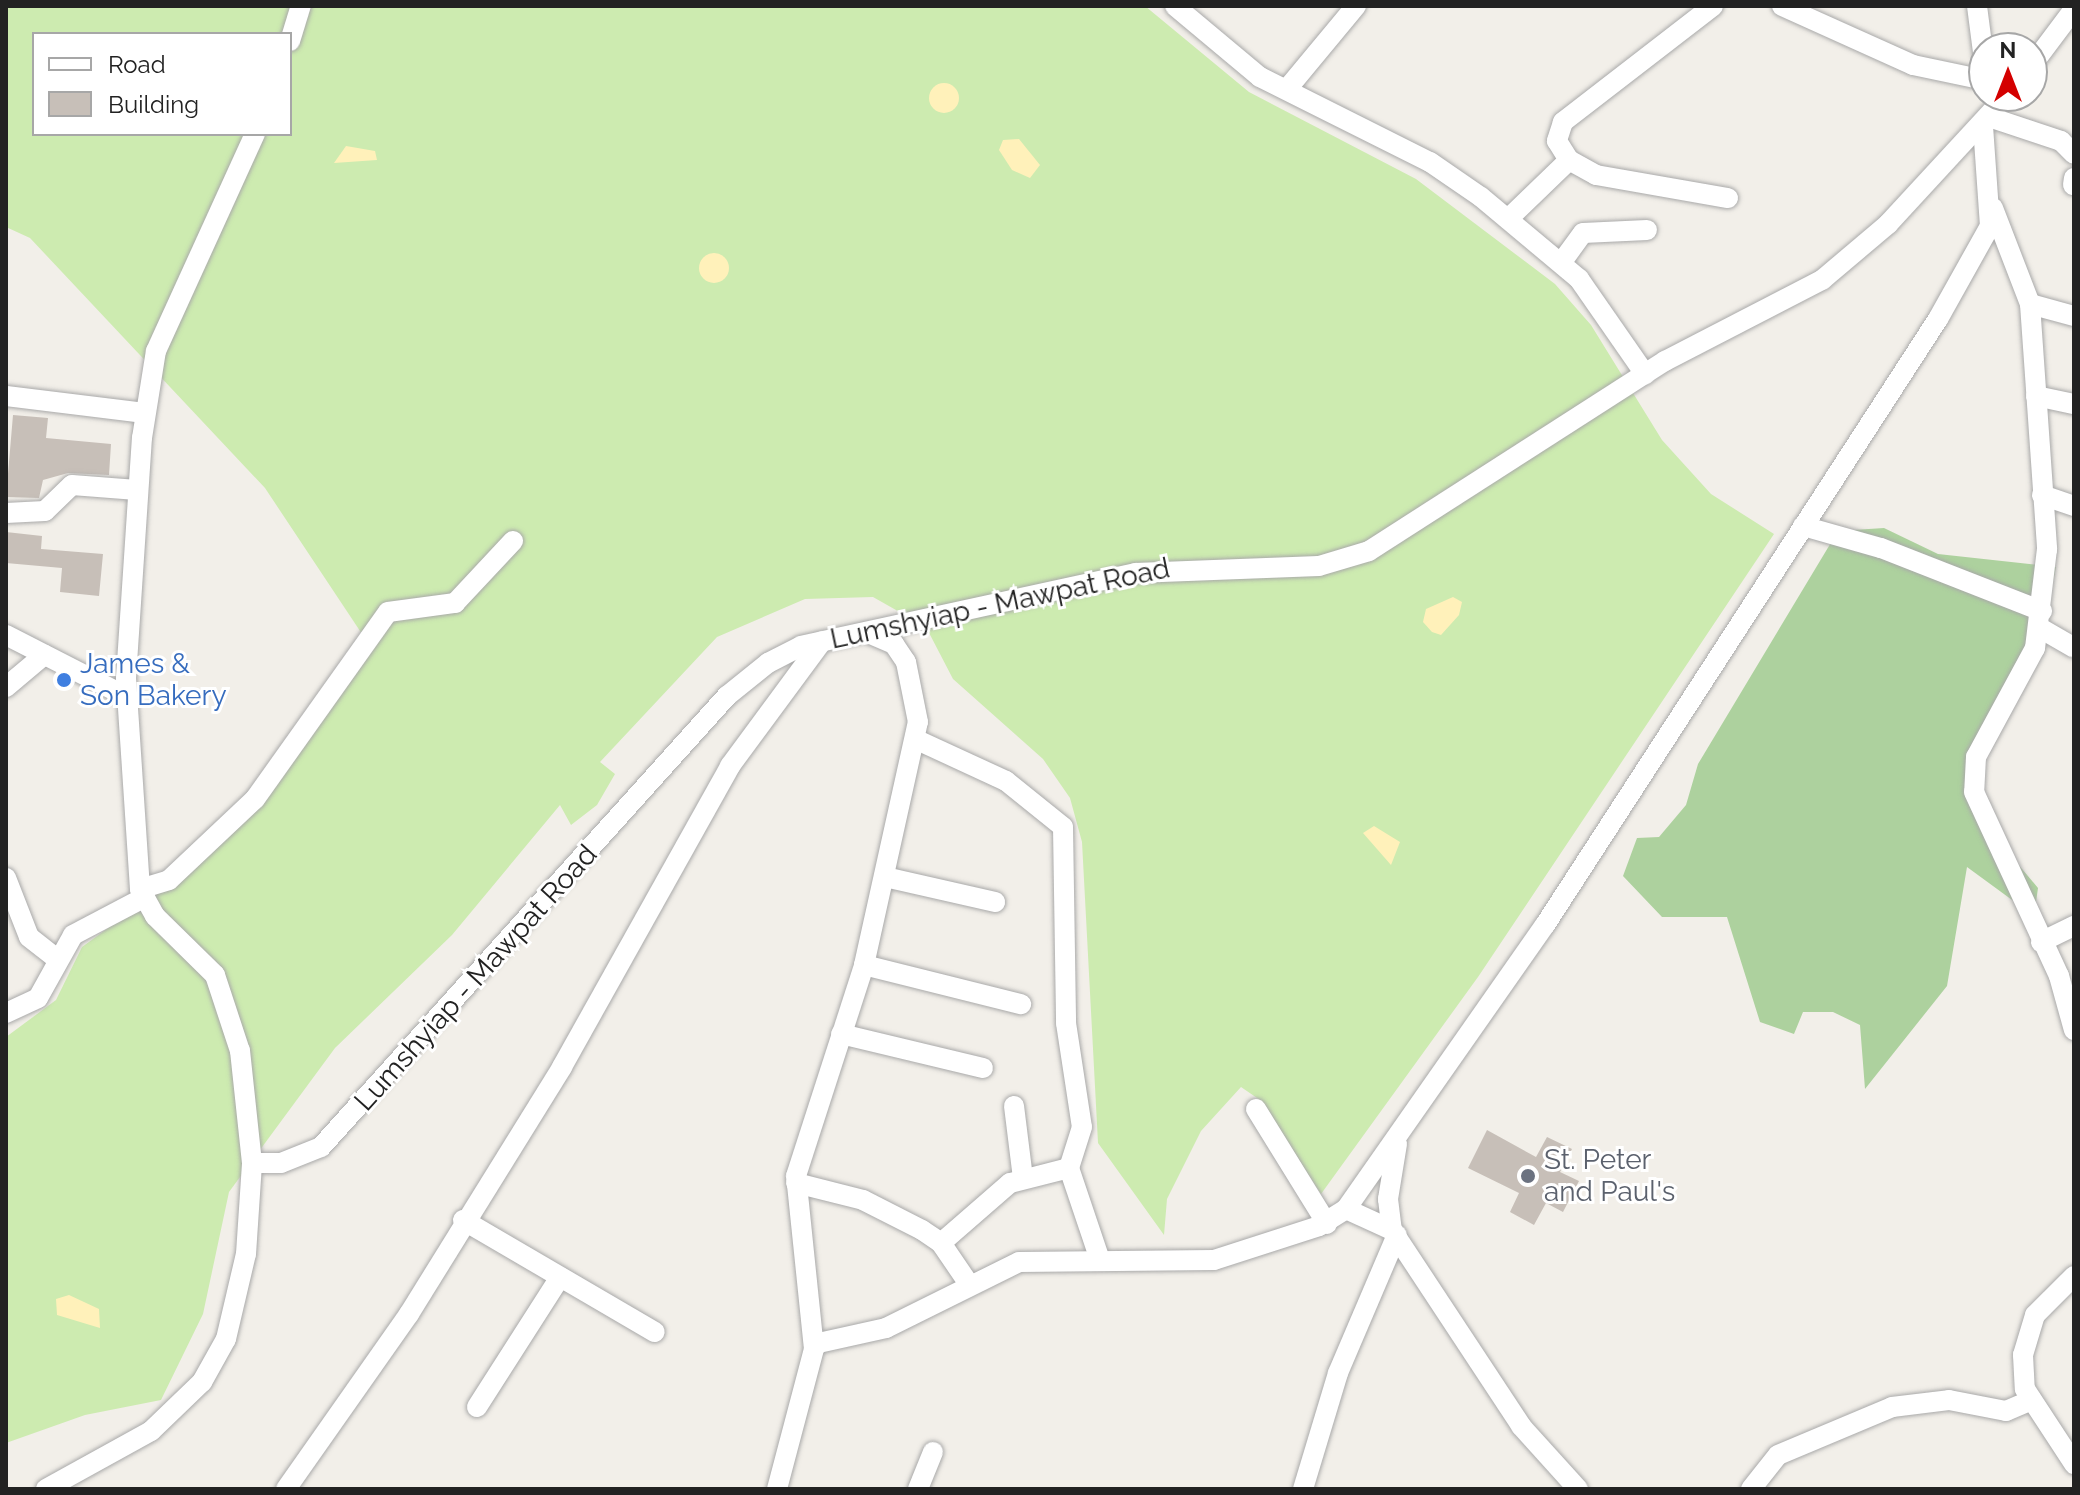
<!DOCTYPE html>
<html>
<head>
<meta charset="utf-8">
<style>
	body { margin:0 }
	#map { position:relative; width:2080px; height:1495px; overflow:hidden; background:#f2efe9; font-family:Raleway,sans-serif }
	div>[style] { position:absolute }
	.grass>* { inset:0; background:#cdebb0 }
	.forest>* { inset:0; background:#add19e }
	.sand>* { inset:0; background:#fff1ba }
	.round { border-radius:50% }
	.building>* { inset:0; background:#c7bfb8 }
	.roads { filter:drop-shadow(0 0 2px #a9a9a9) drop-shadow(0 0 2px #a9a9a9) }
	.minor>* { height:20px; margin:-10px; padding:0 10px; transform-origin:10px; border-radius:10px; background:#fff }
	.dots>* { width:22px; height:22px; translate:-50% -50%; box-sizing:border-box; border:4px solid #fff; border-radius:50% }
	span { translate:-50% -50%; white-space:nowrap; text-align:center; line-height:1.15; -webkit-text-stroke:6px #fff; paint-order:stroke }
	.street-label { font-size:28px; color:#222 }
	.shop-label { font-size:28px; color:#366cbe }
	.left { translate:0 -50%; text-align:left }
	.worship-label { font-size:28px; color:#5b616d }
	.frame { position:absolute; inset:0; border:8px solid #222; pointer-events:none }
	.legend { position:absolute; left:32px; top:32px; width:260px; height:104px; box-sizing:border-box; background:#fff; border:2px solid #a7a7a7; margin:0; padding:10px 14px; list-style:none; font-size:24px; color:#222 }
	.legend li { display:flex; align-items:center; gap:16px; height:40px }
	.legend b { width:40px; border:2px solid #a7a7a7 }
	.north { position:absolute; left:1968px; top:32px; width:80px; height:80px; box-sizing:border-box; background:#fff; border:2px solid #a7a7a7; border-radius:50%; rotate:0deg; font-size:22px; font-weight:700; line-height:32px; text-align:center; color:#222 }
	.north::after { content:''; display:block; margin:auto; width:28px; height:36px; background:#d40000; clip-path:polygon(50% 0,100% 100%,50% 72%,0 100%) }
</style>
</head>
<body>
<div id="map">
	<div class="grass">
		<i style="clip-path:polygon(evenodd,6px 6px,1145px 6px,1249px 92px,1416px 179px,1555px 284px,1591px 325px,1662px 440px,1711px 494px,1774px 534px,1478px 977px,1321px 1194px,1260px 1100px,1241px 1087px,1201px 1131px,1167px 1199px,1164px 1235px,1098px 1143px,1082px 842px,1070px 798px,1043px 759px,953px 679px,926px 627px,873px 597px,805px 599px,717px 637px,600px 762px,615px 774px,597px 805px,571px 825px,560px 805px,452px 935px,335px 1048px,229px 1192px,203px 1314px,161px 1400px,85px 1415px,6px 1443px,6px 1037px,56px 1000px,82px 947px,196px 864px,370px 646px,265px 488px,30px 238px,6px 227px,6px 6px,34px 34px,290px 34px,290px 134px,34px 134px,34px 34px)"></i>
	</div>
	<div class="forest">
		<i style="clip-path:polygon(1884px 528px,1938px 554px,2056px 567px,2050px 597px,1983px 754px,1983px 800px,1996px 838px,2038px 888px,2034px 916px,1967px 867px,1947px 986px,1865px 1089px,1860px 1025px,1833px 1012px,1803px 1012px,1794px 1034px,1760px 1022px,1727px 917px,1662px 917px,1623px 876px,1637px 838px,1659px 837px,1686px 805px,1698px 764px,1838px 531px)"></i>
	</div>
	<div class="sand">
		<i class="round" style="left:929px;top:83px;width:30px;height:30px"></i>
		<i style="clip-path:polygon(1019px 139px,1040px 165px,1030px 178px,1012px 170px,999px 150px,1003px 140px)"></i>
		<i style="clip-path:polygon(346px 146px,375px 151px,377px 160px,334px 163px)"></i>
		<i class="round" style="left:699px;top:253px;width:30px;height:30px"></i>
		<i style="clip-path:polygon(1453px 597px,1462px 602px,1459px 615px,1441px 635px,1432px 632px,1423px 622px,1426px 609px)"></i>
		<i style="clip-path:polygon(1374px 826px,1400px 842px,1391px 865px,1363px 833px)"></i>
		<i style="clip-path:polygon(69px 1295px,99px 1309px,100px 1328px,57px 1315px,56px 1299px)"></i>
	</div>
	<div class="building">
		<i style="clip-path:polygon(13px 415px,48px 418px,46px 438px,111px 444px,109px 475px,68px 473px,43px 480px,39px 498px,6px 497px)"></i>
		<i style="clip-path:polygon(6px 532px,42px 536px,41px 549px,103px 554px,99px 596px,60px 592px,62px 568px,6px 563px)"></i>
		<i style="clip-path:polygon(1487px 1130px,1536px 1157px,1547px 1137px,1572px 1149px,1560px 1172px,1579px 1181px,1563px 1212px,1546px 1203px,1534px 1225px,1510px 1212px,1519px 1193px,1468px 1168px)"></i>
	</div>
	<div class="roads">
		<div class="minor">
			<i style="left:1175px;top:6px;width:111px;rotate:39.9deg"></i>
			<i style="left:1260px;top:77px;width:190px;rotate:26.6deg"></i>
			<i style="left:1430px;top:162px;width:62px;rotate:34.5deg"></i>
			<i style="left:1481px;top:197px;width:128px;rotate:39.9deg"></i>
			<i style="left:1579px;top:279px;width:116px;rotate:55.2deg"></i>
			<i style="left:1713px;top:6px;width:190px;rotate:142.3deg"></i>
			<i style="left:1563px;top:122px;width:20px;rotate:108deg"></i>
			<i style="left:1557px;top:141px;width:22px;rotate:58deg"></i>
			<i style="left:1569px;top:160px;width:31px;rotate:29deg"></i>
			<i style="left:1596px;top:175px;width:134px;rotate:9.9deg"></i>
			<i style="left:1782px;top:6px;width:144px;rotate:24.2deg"></i>
			<i style="left:1913px;top:65px;width:73px;rotate:11.9deg"></i>
			<i style="left:1977px;top:6px;width:54px;rotate:82.6deg"></i>
			<i style="left:290px;top:41px;width:37px;rotate:-73deg"></i>
			<i style="left:2032px;top:65px;width:70px;rotate:-53.1deg"></i>
			<i style="left:1287px;top:89px;width:108px;rotate:-50.3deg"></i>
			<i style="left:1989px;top:117px;width:76px;rotate:18.4deg"></i>
			<i style="left:2061px;top:141px;width:18px;rotate:45deg"></i>
			<i style="left:2073px;top:185px;width:7px;rotate:-82deg"></i>
			<i style="left:1993px;top:208px;width:103px;rotate:68.9deg"></i>
			<i style="left:2030px;top:304px;width:246px;rotate:86deg"></i>
			<i style="left:2047px;top:549px;width:100px;rotate:96.9deg"></i>
			<i style="left:2035px;top:648px;width:124px;rotate:118.4deg"></i>
			<i style="left:1976px;top:757px;width:35px;rotate:93deg"></i>
			<i style="left:1974px;top:792px;width:203px;rotate:65.2deg"></i>
			<i style="left:2059px;top:976px;width:56px;rotate:74.5deg"></i>
			<i style="left:1508px;top:219px;width:85px;rotate:-44deg"></i>
			<i style="left:1561px;top:263px;width:37px;rotate:-54deg"></i>
			<i style="left:1583px;top:233px;width:64px;rotate:-2.7deg"></i>
			<i style="left:2030px;top:304px;width:46px;rotate:15.3deg"></i>
			<i style="left:6px;top:396px;width:140px;rotate:7deg"></i>
			<i style="left:2036px;top:396px;width:39px;rotate:12deg"></i>
			<i style="left:2042px;top:495px;width:34px;rotate:19deg"></i>
			<i style="left:6px;top:513px;width:39px;rotate:-3deg"></i>
			<i style="left:45px;top:511px;width:37px;rotate:-44deg"></i>
			<i style="left:72px;top:485px;width:65px;rotate:4.4deg"></i>
			<i style="left:1803px;top:526px;width:81px;rotate:15.8deg"></i>
			<i style="left:1881px;top:548px;width:173px;rotate:21.4deg"></i>
			<i style="left:2040px;top:628px;width:39px;rotate:30deg"></i>
			<i style="left:6px;top:635px;width:136px;rotate:27.1deg"></i>
			<i style="left:6px;top:687px;width:50px;rotate:-40.1deg"></i>
			<i style="left:915px;top:739px;width:100px;rotate:24.8deg"></i>
			<i style="left:1006px;top:781px;width:73px;rotate:38.9deg"></i>
			<i style="left:1063px;top:827px;width:196px;rotate:89.1deg"></i>
			<i style="left:1066px;top:1023px;width:105px;rotate:81.3deg"></i>
			<i style="left:1082px;top:1127px;width:43px;rotate:107.6deg"></i>
			<i style="left:1069px;top:1168px;width:61px;rotate:165.7deg"></i>
			<i style="left:1010px;top:1183px;width:91px;rotate:139deg"></i>
			<i style="left:885px;top:877px;width:113px;rotate:12.8deg"></i>
			<i style="left:6px;top:878px;width:63px;rotate:68.7deg"></i>
			<i style="left:29px;top:937px;width:37px;rotate:38deg"></i>
			<i style="left:140px;top:889px;width:30px;rotate:-17deg"></i>
			<i style="left:169px;top:880px;width:118px;rotate:-43.3deg"></i>
			<i style="left:255px;top:799px;width:229px;rotate:-54.6deg"></i>
			<i style="left:388px;top:612px;width:68px;rotate:-7.7deg"></i>
			<i style="left:455px;top:603px;width:85px;rotate:-46.9deg"></i>
			<i style="left:2041px;top:942px;width:37px;rotate:-26deg"></i>
			<i style="left:864px;top:965px;width:162px;rotate:14deg"></i>
			<i style="left:6px;top:1013px;width:35px;rotate:-25deg"></i>
			<i style="left:38px;top:998px;width:72px;rotate:-60.9deg"></i>
			<i style="left:73px;top:935px;width:81px;rotate:-27.8deg"></i>
			<i style="left:841px;top:1034px;width:146px;rotate:13.5deg"></i>
			<i style="left:1014px;top:1106px;width:73px;rotate:82.9deg"></i>
			<i style="left:1256px;top:1109px;width:135px;rotate:58.3deg"></i>
			<i style="left:1397px;top:1144px;width:56px;rotate:99.3deg"></i>
			<i style="left:1388px;top:1199px;width:31px;rotate:83deg"></i>
			<i style="left:1392px;top:1230px;width:235px;rotate:56.6deg"></i>
			<i style="left:1521px;top:1426px;width:85px;rotate:47.9deg"></i>
			<i style="left:252px;top:1163px;width:29px"></i>
			<i style="left:281px;top:1163px;width:43px;rotate:-21.8deg"></i>
			<i style="left:321px;top:1147px;width:607px;rotate:-48.01deg"></i>
			<i style="left:727px;top:696px;width:53px;rotate:-38.8deg"></i>
			<i style="left:768px;top:663px;width:37px;rotate:-27deg"></i>
			<i style="left:801px;top:646px;width:342px;rotate:-12.3deg"></i>
			<i style="left:1135px;top:573px;width:184px;rotate:-2.2deg"></i>
			<i style="left:1319px;top:566px;width:52px;rotate:-16.7deg"></i>
			<i style="left:1369px;top:551px;width:352px;rotate:-32.7deg"></i>
			<i style="left:1665px;top:361px;width:177px;rotate:-27.3deg"></i>
			<i style="left:1822px;top:280px;width:87px;rotate:-40.3deg"></i>
			<i style="left:1888px;top:224px;width:174px;rotate:-47.3deg"></i>
			<i style="left:1069px;top:1168px;width:97px;rotate:71.4deg"></i>
			<i style="left:796px;top:1183px;width:69px;rotate:14.2deg"></i>
			<i style="left:863px;top:1200px;width:66px;rotate:27deg"></i>
			<i style="left:922px;top:1230px;width:23px;rotate:34deg"></i>
			<i style="left:941px;top:1243px;width:50px;rotate:55.7deg"></i>
			<i style="left:1346px;top:1209px;width:51px;rotate:24.5deg"></i>
			<i style="left:463px;top:1220px;width:222px;rotate:30.3deg"></i>
			<i style="left:2074px;top:1276px;width:55px;rotate:135deg"></i>
			<i style="left:2035px;top:1315px;width:42px;rotate:106.7deg"></i>
			<i style="left:2023px;top:1355px;width:34px;rotate:87deg"></i>
			<i style="left:2025px;top:1389px;width:90px;rotate:56.8deg"></i>
			<i style="left:814px;top:1344px;width:74px;rotate:-12.5deg"></i>
			<i style="left:886px;top:1328px;width:148px;rotate:-26.4deg"></i>
			<i style="left:1019px;top:1262px;width:195px;rotate:-0.6deg"></i>
			<i style="left:1214px;top:1260px;width:110px;rotate:-17.9deg"></i>
			<i style="left:1319px;top:1226px;width:32px;rotate:-32deg"></i>
			<i style="left:1346px;top:1209px;width:347px;rotate:-55deg"></i>
			<i style="left:1545px;top:925px;width:722px;rotate:-57.04deg"></i>
			<i style="left:1938px;top:319px;width:107px;rotate:-60.8deg"></i>
			<i style="left:1990px;top:226px;width:100px;rotate:-94deg"></i>
			<i style="left:477px;top:1407px;width:154px;rotate:-57.4deg"></i>
			<i style="left:46px;top:1489px;width:120px;rotate:-28.9deg"></i>
			<i style="left:151px;top:1431px;width:71px;rotate:-43.9deg"></i>
			<i style="left:202px;top:1382px;width:49px;rotate:-60.8deg"></i>
			<i style="left:226px;top:1339px;width:87px;rotate:-76.8deg"></i>
			<i style="left:246px;top:1254px;width:91px;rotate:-86.2deg"></i>
			<i style="left:252px;top:1163px;width:113px;rotate:-96.1deg"></i>
			<i style="left:240px;top:1051px;width:80px;rotate:-108.2deg"></i>
			<i style="left:215px;top:975px;width:84px;rotate:-135.5deg"></i>
			<i style="left:155px;top:916px;width:31px;rotate:-119deg"></i>
			<i style="left:140px;top:889px;width:211px;rotate:-93.8deg"></i>
			<i style="left:126px;top:678px;width:241px;rotate:-86.2deg"></i>
			<i style="left:142px;top:438px;width:88px;rotate:-80.9deg"></i>
			<i style="left:156px;top:351px;width:239px;rotate:-65.5deg"></i>
			<i style="left:286px;top:1489px;width:214px;rotate:-54.9deg"></i>
			<i style="left:409px;top:1314px;width:291px;rotate:-58.2deg"></i>
			<i style="left:562px;top:1067px;width:345px;rotate:-60.8deg"></i>
			<i style="left:730px;top:766px;width:155px;rotate:-53.6deg"></i>
			<i style="left:777px;top:1489px;width:145px;rotate:-75.2deg"></i>
			<i style="left:814px;top:1349px;width:174px;rotate:-95.9deg"></i>
			<i style="left:796px;top:1176px;width:222px;rotate:-72.1deg"></i>
			<i style="left:864px;top:965px;width:249px;rotate:-77.5deg"></i>
			<i style="left:918px;top:722px;width:61px;rotate:-101.3deg"></i>
			<i style="left:906px;top:662px;width:22px;rotate:-124deg"></i>
			<i style="left:894px;top:644px;width:26px;rotate:-157deg"></i>
			<i style="left:918px;top:1489px;width:40px;rotate:-68deg"></i>
			<i style="left:1303px;top:1489px;width:121px;rotate:-73.2deg"></i>
			<i style="left:1338px;top:1373px;width:150px;rotate:-66.9deg"></i>
			<i style="left:1751px;top:1489px;width:43px;rotate:-51.5deg"></i>
			<i style="left:1778px;top:1455px;width:124px;rotate:-22.8deg"></i>
			<i style="left:1892px;top:1407px;width:57px;rotate:-7deg"></i>
			<i style="left:1949px;top:1400px;width:58px;rotate:10.9deg"></i>
			<i style="left:2006px;top:1411px;width:28px;rotate:-23deg"></i>
		</div>
	</div>
	<div class="dots">
		<i style="left:64px;top:680px;background:#3f7fe0"></i>
		<i style="left:1528px;top:1176px;background:#6b7280"></i>
	</div>
	<div class="street-label">
		<span style="left:1000px;top:604px;rotate:-12deg">Lumshyiap - Mawpat Road</span>
		<span style="left:476px;top:978px;rotate:-48deg">Lumshyiap - Mawpat Road</span>
	</div>
	<div class="shop-label">
		<span class="left" style="left:80px;top:680px">James &amp;<br>Son Bakery</span>
	</div>
	<div class="worship-label">
		<span class="left" style="left:1544px;top:1176px">St. Peter<br>and Paul's</span>
	</div>
	<div class="frame"></div>
	<ul class="legend">
	<li><b style="height:10px;background:#fff"></b>Road</li>
	<li><b style="height:22px;background:#c7bfb8"></b>Building</li>
	</ul>
	<div class="north">N</div>
</div>
</body>
</html>
